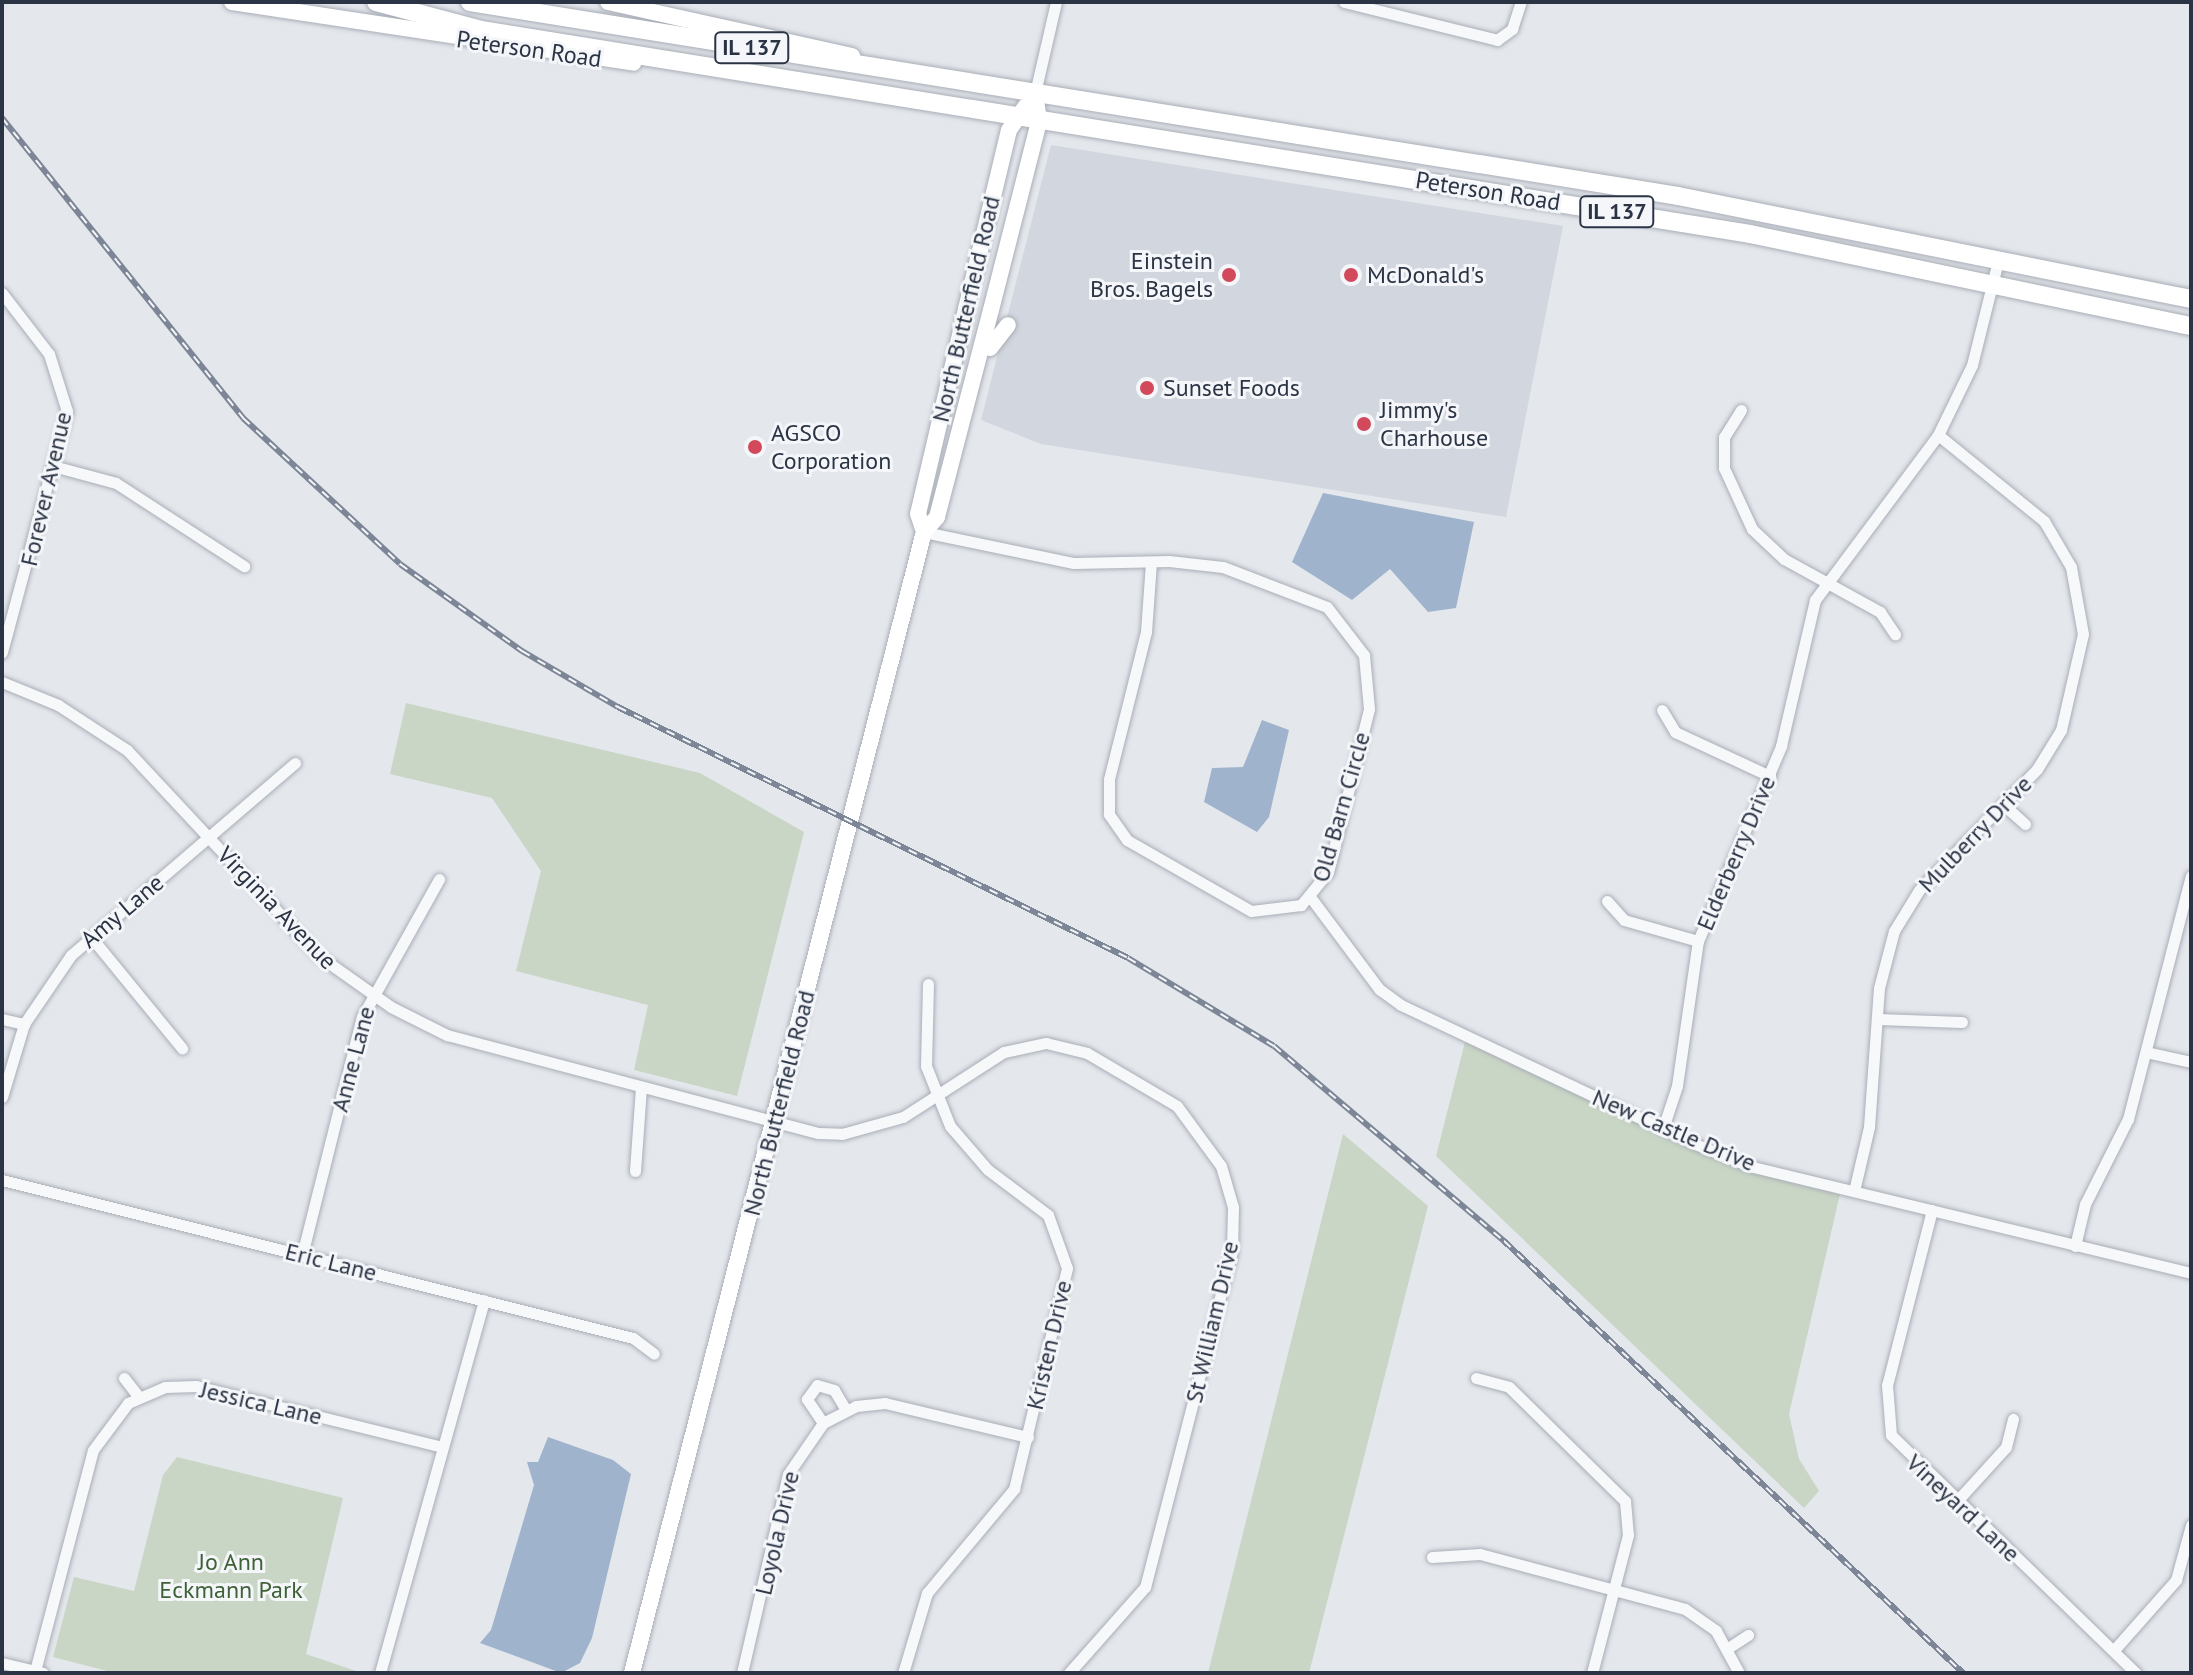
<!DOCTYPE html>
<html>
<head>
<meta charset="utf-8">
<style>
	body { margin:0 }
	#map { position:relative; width:2193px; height:1675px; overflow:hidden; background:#e4e7ec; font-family:"PT Sans",sans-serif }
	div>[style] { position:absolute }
	.built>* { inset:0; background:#d2d6de }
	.green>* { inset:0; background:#c9d6c5 }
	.water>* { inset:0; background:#9fb4cc }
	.roads { filter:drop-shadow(0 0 2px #a9aeb7) drop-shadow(0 0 2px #a9aeb7) }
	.street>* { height:11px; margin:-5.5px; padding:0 5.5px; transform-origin:5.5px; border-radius:5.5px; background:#f7f8fa }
	.secondary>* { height:16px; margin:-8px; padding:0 8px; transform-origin:8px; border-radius:8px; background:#fff }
	.primary>* { height:18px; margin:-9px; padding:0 9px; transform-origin:9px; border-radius:9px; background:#fff }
	.rail>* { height:6px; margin-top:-3px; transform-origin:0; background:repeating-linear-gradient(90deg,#f4f6f9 0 9px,#7d8696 0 18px); box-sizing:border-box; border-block:2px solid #7d8696 }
	.dots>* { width:22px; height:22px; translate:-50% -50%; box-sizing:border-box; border:4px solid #f4f6f9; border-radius:50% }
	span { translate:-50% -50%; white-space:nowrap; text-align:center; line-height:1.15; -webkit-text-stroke:6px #f4f6f9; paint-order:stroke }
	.shield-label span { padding:2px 6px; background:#f4f6f9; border:2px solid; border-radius:6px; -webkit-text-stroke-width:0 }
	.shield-label { font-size:22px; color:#2b3445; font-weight:700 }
	.street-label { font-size:24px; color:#2b3445 }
	.poi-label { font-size:24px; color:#2b3445 }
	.right { translate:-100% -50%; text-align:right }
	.left { translate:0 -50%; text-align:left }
	.park-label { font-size:24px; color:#3f6138 }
	.frame { position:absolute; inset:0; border:4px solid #2b3445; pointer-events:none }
</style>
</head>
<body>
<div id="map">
	<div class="built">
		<i style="clip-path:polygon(1051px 145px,1563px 226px,1506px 517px,1041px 444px,981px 420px)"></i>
	</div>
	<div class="green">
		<i style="clip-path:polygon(406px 703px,700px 773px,804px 832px,737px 1096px,634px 1070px,648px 1005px,516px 971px,541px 871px,492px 798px,390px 774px)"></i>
		<i style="clip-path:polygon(1465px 1042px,1705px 1154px,1840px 1194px,1789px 1414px,1799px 1459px,1819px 1491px,1804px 1508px,1436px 1156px)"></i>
		<i style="clip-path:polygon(1343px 1134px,1428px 1206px,1309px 1673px,1208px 1673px)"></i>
		<i style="clip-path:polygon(177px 1457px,343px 1498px,306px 1654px,362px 1673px,115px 1673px,53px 1657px,74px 1577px,134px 1591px,163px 1475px)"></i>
	</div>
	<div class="water">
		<i style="clip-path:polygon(1323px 493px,1474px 522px,1456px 608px,1428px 612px,1390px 569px,1352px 600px,1292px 562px)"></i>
		<i style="clip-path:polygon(1262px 720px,1289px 730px,1269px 817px,1257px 832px,1204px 802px,1212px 768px,1243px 767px)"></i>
		<i style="clip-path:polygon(548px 1437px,613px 1460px,631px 1474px,592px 1638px,580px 1663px,561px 1673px,480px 1643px,491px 1630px,534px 1485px,527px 1462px,538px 1462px)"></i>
	</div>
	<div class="roads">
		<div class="street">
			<i style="left:1344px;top:2px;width:158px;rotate:13.9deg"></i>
			<i style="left:1497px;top:40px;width:19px;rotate:-36deg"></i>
			<i style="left:1512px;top:29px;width:28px;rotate:-72deg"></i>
			<i style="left:1035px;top:93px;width:93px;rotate:-77deg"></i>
			<i style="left:2px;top:293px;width:77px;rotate:52.4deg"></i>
			<i style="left:49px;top:354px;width:60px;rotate:72.5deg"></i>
			<i style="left:67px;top:411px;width:250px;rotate:105.1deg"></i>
			<i style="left:1741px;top:410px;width:32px;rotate:122deg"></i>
			<i style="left:1724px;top:437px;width:31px;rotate:90deg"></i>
			<i style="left:1724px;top:468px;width:67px;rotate:65.3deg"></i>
			<i style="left:1752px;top:529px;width:44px;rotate:43.2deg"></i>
			<i style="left:1784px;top:559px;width:110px;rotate:28.9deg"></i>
			<i style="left:1880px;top:612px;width:27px;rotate:56deg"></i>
			<i style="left:53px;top:466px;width:65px;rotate:15.1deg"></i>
			<i style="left:116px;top:483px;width:153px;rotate:33deg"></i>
			<i style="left:924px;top:532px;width:153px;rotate:11.7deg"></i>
			<i style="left:1074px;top:563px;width:95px;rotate:-1.2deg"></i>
			<i style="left:1169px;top:561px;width:54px;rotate:6.3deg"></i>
			<i style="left:1223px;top:567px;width:111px;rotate:21deg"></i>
			<i style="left:1327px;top:607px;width:61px;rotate:52.4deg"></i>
			<i style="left:1364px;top:655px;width:54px;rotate:84.7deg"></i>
			<i style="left:1369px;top:709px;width:168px;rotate:104.1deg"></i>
			<i style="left:1328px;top:872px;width:43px;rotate:129.3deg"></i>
			<i style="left:1301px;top:905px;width:50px;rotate:173.2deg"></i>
			<i style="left:1251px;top:911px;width:143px;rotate:-150.2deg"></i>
			<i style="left:1127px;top:840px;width:32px;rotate:-125deg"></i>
			<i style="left:1109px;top:814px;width:35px;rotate:-90deg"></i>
			<i style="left:1109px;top:779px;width:152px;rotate:-75.9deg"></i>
			<i style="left:1146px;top:632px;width:70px;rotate:-85.9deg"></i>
			<i style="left:2px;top:682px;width:61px;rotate:22.3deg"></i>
			<i style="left:58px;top:705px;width:82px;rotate:33.1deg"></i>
			<i style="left:127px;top:750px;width:282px;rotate:47deg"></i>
			<i style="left:319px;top:956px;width:88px;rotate:35.3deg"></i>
			<i style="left:391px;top:1007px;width:63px;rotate:26.6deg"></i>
			<i style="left:447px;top:1035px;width:384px;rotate:14.8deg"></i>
			<i style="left:818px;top:1133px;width:24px;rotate:2deg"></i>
			<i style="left:842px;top:1134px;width:63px;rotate:-15.6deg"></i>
			<i style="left:903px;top:1117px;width:120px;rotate:-32.8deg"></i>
			<i style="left:1004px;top:1052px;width:43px;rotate:-12.1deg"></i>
			<i style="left:1046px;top:1043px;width:42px;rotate:13.7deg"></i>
			<i style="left:1087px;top:1053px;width:104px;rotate:30.5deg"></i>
			<i style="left:1177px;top:1106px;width:74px;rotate:53.7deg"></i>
			<i style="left:1221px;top:1166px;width:43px;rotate:73.7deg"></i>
			<i style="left:1233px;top:1207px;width:44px;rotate:91.3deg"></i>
			<i style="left:1232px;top:1251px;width:347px;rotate:104.5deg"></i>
			<i style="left:1145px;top:1587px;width:115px;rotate:131.5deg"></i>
			<i style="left:1662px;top:710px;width:26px;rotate:59deg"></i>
			<i style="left:1675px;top:732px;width:105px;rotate:24.9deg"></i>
			<i style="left:2005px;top:806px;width:27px;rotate:42deg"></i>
			<i style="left:1311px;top:898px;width:114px;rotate:53.2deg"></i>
			<i style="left:1379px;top:989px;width:27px;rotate:36deg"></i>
			<i style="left:1401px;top:1005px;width:325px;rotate:25.3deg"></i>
			<i style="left:1695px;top:1144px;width:58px;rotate:22.2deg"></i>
			<i style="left:1749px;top:1166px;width:455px;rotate:13.6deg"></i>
			<i style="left:1607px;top:901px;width:25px;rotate:48deg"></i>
			<i style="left:1624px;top:920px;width:77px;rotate:15.8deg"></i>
			<i style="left:91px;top:937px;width:144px;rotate:50.7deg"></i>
			<i style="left:2px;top:1019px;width:23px;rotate:13deg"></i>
			<i style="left:1877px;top:1019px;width:85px;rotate:2deg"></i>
			<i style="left:2146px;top:1052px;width:46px;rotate:12.5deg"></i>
			<i style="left:2px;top:1097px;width:76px;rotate:-73.2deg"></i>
			<i style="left:24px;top:1024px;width:83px;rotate:-55.7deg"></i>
			<i style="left:71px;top:955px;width:295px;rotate:-40.6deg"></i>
			<i style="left:1663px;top:1128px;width:44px;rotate:-71.6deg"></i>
			<i style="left:1677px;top:1086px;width:147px;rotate:-81.8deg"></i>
			<i style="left:1698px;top:941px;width:212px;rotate:-66.9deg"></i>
			<i style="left:1781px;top:746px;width:150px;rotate:-76.9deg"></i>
			<i style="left:1815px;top:600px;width:206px;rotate:-53.3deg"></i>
			<i style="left:1938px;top:435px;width:78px;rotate:-64.1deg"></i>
			<i style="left:1972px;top:365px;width:111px;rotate:-76deg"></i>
			<i style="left:635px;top:1171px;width:83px;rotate:-85.9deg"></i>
			<i style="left:2px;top:1180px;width:650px;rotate:14.06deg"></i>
			<i style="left:633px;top:1338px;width:26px;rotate:37deg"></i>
			<i style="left:1854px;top:1191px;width:66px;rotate:-76.8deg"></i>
			<i style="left:1869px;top:1127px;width:139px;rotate:-85.9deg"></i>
			<i style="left:1879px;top:988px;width:59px;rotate:-75.3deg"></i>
			<i style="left:1894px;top:931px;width:48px;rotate:-58.6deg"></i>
			<i style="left:1919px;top:890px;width:169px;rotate:-45.7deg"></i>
			<i style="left:2037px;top:769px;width:46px;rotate:-58.4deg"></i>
			<i style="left:2061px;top:730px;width:98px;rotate:-77.1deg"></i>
			<i style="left:2083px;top:634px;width:68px;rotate:-100.2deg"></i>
			<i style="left:2071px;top:567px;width:53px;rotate:-120.4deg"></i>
			<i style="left:2044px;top:521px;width:136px;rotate:-140.9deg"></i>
			<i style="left:1932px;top:1210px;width:181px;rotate:104.4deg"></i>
			<i style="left:1887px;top:1385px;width:50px;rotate:85.4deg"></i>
			<i style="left:1891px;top:1435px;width:342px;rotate:44.2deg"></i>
			<i style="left:2075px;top:1246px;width:43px;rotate:-76.6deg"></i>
			<i style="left:2085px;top:1204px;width:95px;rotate:-63.2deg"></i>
			<i style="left:2128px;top:1119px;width:251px;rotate:-75.5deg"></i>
			<i style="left:302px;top:1255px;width:245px;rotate:-75.9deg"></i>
			<i style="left:362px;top:1017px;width:158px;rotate:-60.8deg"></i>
			<i style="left:124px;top:1378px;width:24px;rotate:52deg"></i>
			<i style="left:1476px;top:1378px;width:34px;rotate:15deg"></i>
			<i style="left:1509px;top:1387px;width:163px;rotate:44.5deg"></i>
			<i style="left:1625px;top:1501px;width:34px;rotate:85deg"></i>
			<i style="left:1628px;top:1535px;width:143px;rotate:104.6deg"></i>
			<i style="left:823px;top:1423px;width:29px;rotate:-124deg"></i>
			<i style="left:807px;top:1399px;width:17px;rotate:-54deg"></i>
			<i style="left:817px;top:1385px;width:18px;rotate:16deg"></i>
			<i style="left:834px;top:1390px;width:23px;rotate:59deg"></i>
			<i style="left:1956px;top:1502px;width:74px;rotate:-47.7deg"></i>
			<i style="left:2006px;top:1447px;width:29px;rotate:-76deg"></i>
			<i style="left:1432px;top:1557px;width:48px;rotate:-3.6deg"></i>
			<i style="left:1480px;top:1554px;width:212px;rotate:15deg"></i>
			<i style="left:1685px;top:1609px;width:38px;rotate:35deg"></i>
			<i style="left:1716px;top:1631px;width:48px;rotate:61.3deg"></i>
			<i style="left:1728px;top:1648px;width:24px;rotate:-33deg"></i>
			<i style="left:2114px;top:1650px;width:94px;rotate:-48.5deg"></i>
			<i style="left:2176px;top:1580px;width:57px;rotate:-74.7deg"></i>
			<i style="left:2px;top:1663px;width:42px;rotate:13.7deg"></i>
			<i style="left:35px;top:1671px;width:228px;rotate:-75.3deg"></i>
			<i style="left:93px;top:1450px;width:59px;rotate:-53.3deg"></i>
			<i style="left:128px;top:1403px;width:40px;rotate:-23.4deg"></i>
			<i style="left:165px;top:1387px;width:31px;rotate:-2deg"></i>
			<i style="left:196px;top:1386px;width:254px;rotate:13.9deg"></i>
			<i style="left:380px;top:1673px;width:387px;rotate:-74.4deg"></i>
			<i style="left:742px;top:1673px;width:204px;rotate:-77deg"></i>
			<i style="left:788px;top:1474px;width:62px;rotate:-55.5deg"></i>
			<i style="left:823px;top:1423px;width:37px;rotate:-27deg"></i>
			<i style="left:856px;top:1406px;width:29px;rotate:-6deg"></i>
			<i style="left:885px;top:1403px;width:147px;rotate:13.4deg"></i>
			<i style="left:903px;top:1673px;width:84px;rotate:-73.3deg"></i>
			<i style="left:927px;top:1593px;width:136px;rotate:-50.1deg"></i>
			<i style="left:1014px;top:1489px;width:227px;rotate:-76.5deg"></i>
			<i style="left:1067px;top:1268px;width:56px;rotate:-109.7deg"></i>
			<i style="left:1048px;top:1215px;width:75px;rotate:-143.1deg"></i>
			<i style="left:988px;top:1170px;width:58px;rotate:-130.8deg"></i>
			<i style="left:950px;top:1126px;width:65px;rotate:-111.8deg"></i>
			<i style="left:926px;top:1066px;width:82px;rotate:-88.6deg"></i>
		</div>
		<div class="secondary">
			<i style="left:232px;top:2px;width:406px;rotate:8.6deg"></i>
			<i style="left:608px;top:2px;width:250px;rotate:12.5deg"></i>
			<i style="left:990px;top:348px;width:29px;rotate:-52deg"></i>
			<i style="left:924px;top:532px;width:19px;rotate:-108deg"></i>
			<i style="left:918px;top:514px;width:211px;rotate:-76.8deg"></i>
			<i style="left:966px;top:309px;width:184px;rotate:-76.5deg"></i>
			<i style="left:1009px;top:130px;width:28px;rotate:-55deg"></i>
			<i style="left:632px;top:1673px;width:1178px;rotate:-75.65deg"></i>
			<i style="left:924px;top:532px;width:20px;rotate:-49deg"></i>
			<i style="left:937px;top:517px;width:214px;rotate:-75.4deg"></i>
			<i style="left:991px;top:310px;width:195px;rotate:-75.7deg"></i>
			<i style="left:1039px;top:121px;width:28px;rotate:-98deg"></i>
		</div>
		<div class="primary">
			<i style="left:376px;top:2px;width:109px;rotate:14.9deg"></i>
			<i style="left:481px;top:30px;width:1285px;rotate:9.13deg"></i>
			<i style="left:1750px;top:234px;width:450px;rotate:11.8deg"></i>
			<i style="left:470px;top:2px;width:1223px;rotate:9.12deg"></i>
			<i style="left:1678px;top:196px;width:523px;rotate:11.35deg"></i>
		</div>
	</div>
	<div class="rail">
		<i style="left:2px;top:118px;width:385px;rotate:51.2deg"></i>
		<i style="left:243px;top:418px;width:214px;rotate:42.9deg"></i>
		<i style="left:400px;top:564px;width:150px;rotate:35.5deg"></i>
		<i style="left:522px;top:651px;width:111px;rotate:30.3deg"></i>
		<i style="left:618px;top:707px;width:568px;rotate:26.2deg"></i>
		<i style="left:1128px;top:958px;width:170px;rotate:31.1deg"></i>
		<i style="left:1274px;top:1046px;width:302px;rotate:40.3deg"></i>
		<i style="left:1504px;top:1241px;width:630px;rotate:43.26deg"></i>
	</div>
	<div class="dots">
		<i style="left:1229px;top:275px;background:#d1495b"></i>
		<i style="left:1351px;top:275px;background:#d1495b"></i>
		<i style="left:1147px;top:388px;background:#d1495b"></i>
		<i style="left:1364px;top:424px;background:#d1495b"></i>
		<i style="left:755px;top:447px;background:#d1495b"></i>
	</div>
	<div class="shield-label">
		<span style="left:752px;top:48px">IL 137</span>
		<span style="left:1617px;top:212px">IL 137</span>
	</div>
	<div class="street-label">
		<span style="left:529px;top:49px;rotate:8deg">Peterson Road</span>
		<span style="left:1488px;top:191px;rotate:9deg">Peterson Road</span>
		<span style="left:966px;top:309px;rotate:-77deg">North Butterfield Road</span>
		<span style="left:46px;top:489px;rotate:-77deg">Forever Avenue</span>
		<span style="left:1341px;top:807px;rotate:-74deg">Old Barn Circle</span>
		<span style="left:1975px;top:834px;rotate:-46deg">Mulberry Drive</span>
		<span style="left:1736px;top:853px;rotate:-67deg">Elderberry Drive</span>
		<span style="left:277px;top:908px;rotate:46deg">Virginia Avenue</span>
		<span style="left:122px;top:911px;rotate:-40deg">Amy Lane</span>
		<span style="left:353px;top:1059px;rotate:-75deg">Anne Lane</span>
		<span style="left:779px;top:1103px;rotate:-76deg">North Butterfield Road</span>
		<span style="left:1674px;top:1130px;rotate:23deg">New Castle Drive</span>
		<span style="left:331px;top:1262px;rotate:14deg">Eric Lane</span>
		<span style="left:1212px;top:1322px;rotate:-77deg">St William Drive</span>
		<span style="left:1049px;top:1345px;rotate:-77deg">Kristen Drive</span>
		<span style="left:261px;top:1403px;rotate:13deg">Jessica Lane</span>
		<span style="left:1963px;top:1508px;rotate:43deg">Vineyard Lane</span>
		<span style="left:777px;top:1533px;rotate:-77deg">Loyola Drive</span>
	</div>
	<div class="poi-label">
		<span class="right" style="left:1213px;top:275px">Einstein<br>Bros. Bagels</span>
		<span class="left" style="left:1367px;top:275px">McDonald's</span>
		<span class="left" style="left:1163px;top:388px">Sunset Foods</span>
		<span class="left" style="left:1380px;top:424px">Jimmy's<br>Charhouse</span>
		<span class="left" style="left:771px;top:447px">AGSCO<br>Corporation</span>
	</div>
	<div class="park-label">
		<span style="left:231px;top:1576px">Jo Ann<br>Eckmann Park</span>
	</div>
	<div class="frame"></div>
</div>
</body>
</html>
